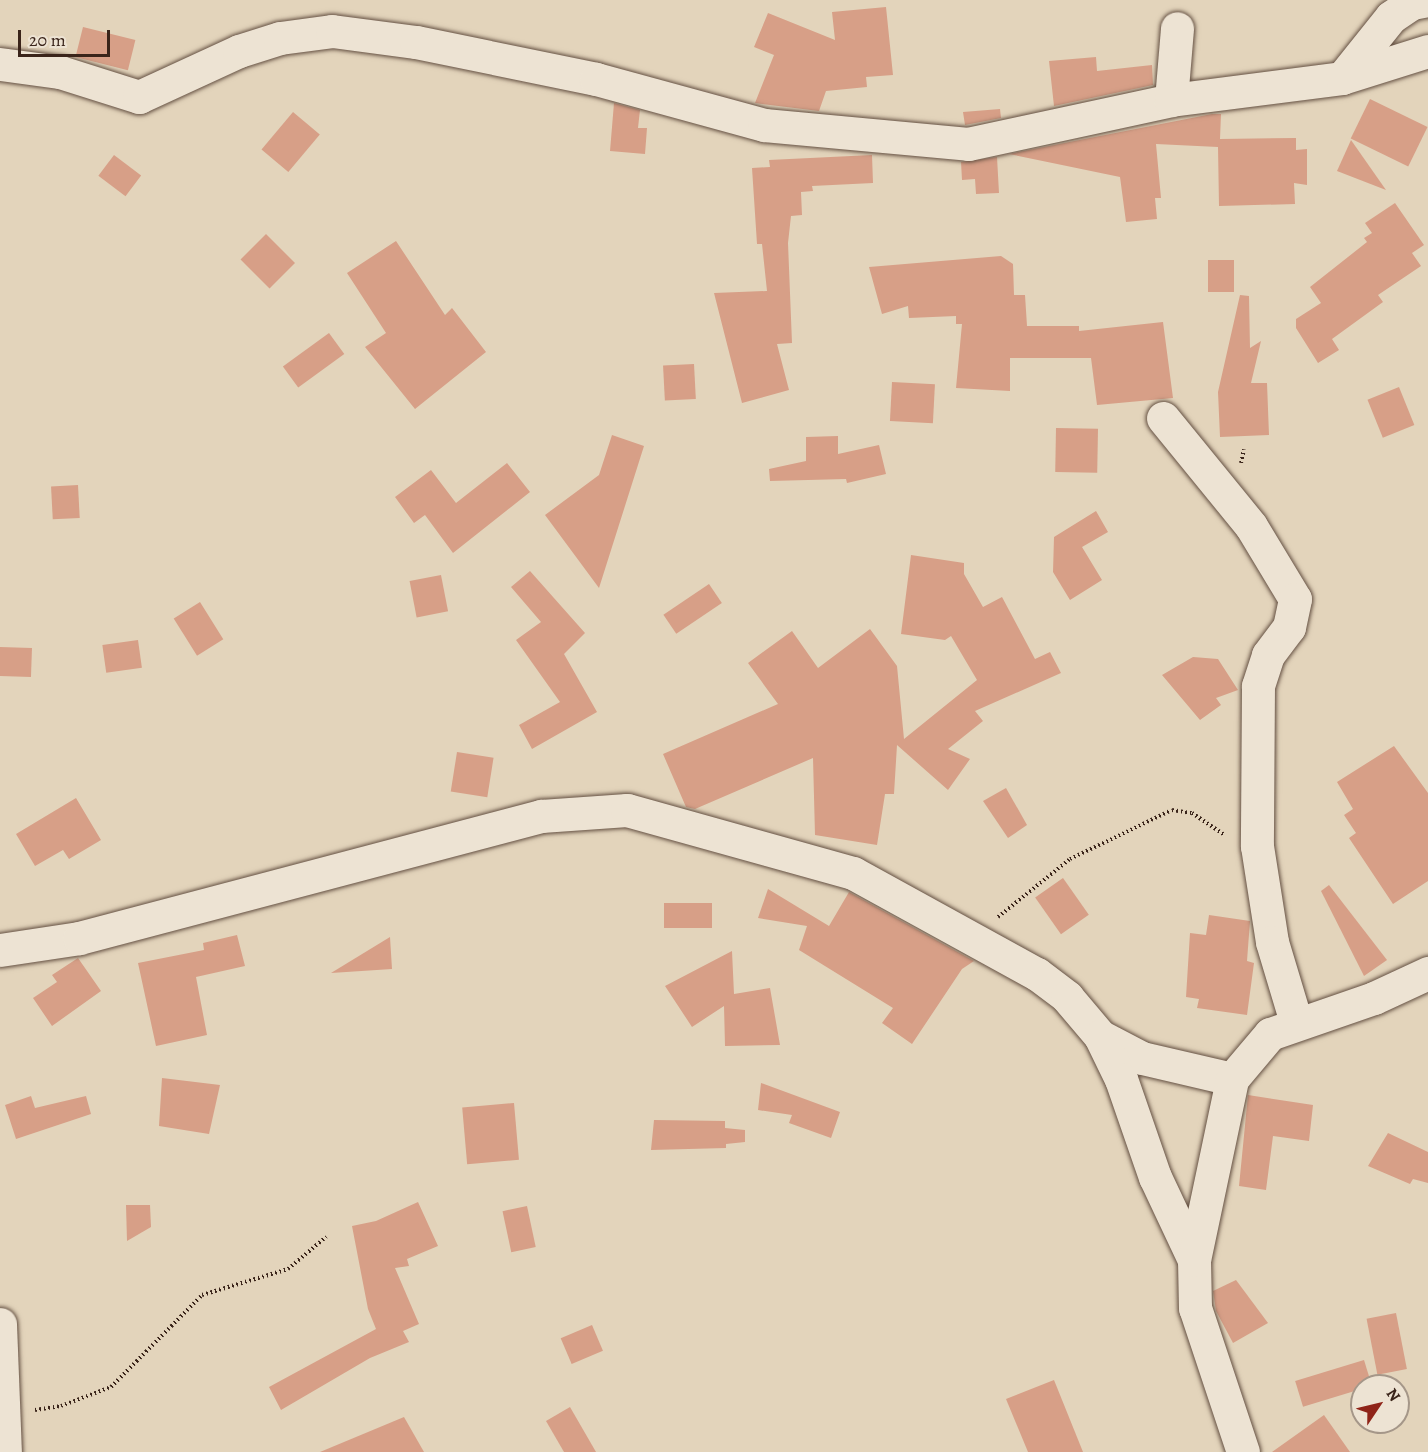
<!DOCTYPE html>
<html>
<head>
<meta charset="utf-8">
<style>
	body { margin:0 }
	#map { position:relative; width:1428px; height:1452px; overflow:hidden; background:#e3d4bb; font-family:Alegreya,serif }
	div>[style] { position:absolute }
	.building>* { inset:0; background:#d79f87; transform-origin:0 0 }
	.path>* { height:4px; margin-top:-2px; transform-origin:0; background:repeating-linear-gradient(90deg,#3a241a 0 1.5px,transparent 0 4.5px) }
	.roads { filter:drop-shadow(0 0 2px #645042) drop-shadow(0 0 2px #645042) }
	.minor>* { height:33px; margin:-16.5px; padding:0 16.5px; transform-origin:16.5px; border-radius:16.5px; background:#ede3d3 }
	span { translate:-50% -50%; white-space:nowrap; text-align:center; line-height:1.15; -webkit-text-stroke:4.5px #ede3d3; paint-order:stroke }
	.north { position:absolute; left:1350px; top:1374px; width:60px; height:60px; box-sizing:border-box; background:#ede3d3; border:2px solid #a59789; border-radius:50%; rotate:55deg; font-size:16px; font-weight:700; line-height:24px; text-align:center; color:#3a241a }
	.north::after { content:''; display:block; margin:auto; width:21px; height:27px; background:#8f2418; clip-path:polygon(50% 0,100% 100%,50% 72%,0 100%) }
	.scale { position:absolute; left:18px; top:30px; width:92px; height:27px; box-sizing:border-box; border:3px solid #3a241a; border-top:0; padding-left:8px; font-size:18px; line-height:21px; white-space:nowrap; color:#3a241a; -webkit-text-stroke:4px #ede3d3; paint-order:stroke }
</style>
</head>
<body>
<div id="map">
	<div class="building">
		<i style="clip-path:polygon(886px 7px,893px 75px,866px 77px,867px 87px,826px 91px,819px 111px,755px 103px,774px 55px,754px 47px,768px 13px,835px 40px,832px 12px)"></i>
		<i style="left:83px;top:27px;width:54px;height:31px;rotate:14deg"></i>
		<i style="clip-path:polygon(1096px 57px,1097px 71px,1152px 65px,1153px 85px,1054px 106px,1049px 61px)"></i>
		<i style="left:1370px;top:99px;width:64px;height:44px;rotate:26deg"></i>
		<i style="clip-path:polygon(614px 103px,640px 110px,638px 128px,647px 128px,645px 154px,610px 151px)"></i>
		<i style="clip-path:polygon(1000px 109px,1001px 118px,965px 125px,963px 112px)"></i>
		<i style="left:293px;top:112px;width:35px;height:49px;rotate:40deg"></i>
		<i style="clip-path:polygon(1212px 114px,1221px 114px,1220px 139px,1296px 138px,1296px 150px,1307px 149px,1307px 185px,1294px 183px,1295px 204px,1219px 206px,1218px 147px,1156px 144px,1161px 198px,1155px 198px,1157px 219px,1126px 222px,1120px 177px,1009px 154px)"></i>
		<i style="clip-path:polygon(1351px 140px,1386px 190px,1337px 171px)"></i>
		<i style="left:114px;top:155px;width:34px;height:26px;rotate:37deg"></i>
		<i style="clip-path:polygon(872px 155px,873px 183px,812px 186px,813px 191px,801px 192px,802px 215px,791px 216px,788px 243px,792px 343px,777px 344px,789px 390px,742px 403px,714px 293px,767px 291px,762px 244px,757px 244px,752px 168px,770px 167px,769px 160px)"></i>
		<i style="clip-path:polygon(997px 157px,999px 193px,976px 194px,975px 179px,962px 180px,961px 162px)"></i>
		<i style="clip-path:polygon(1395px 203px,1424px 245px,1412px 253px,1421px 266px,1378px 295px,1383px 302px,1332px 339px,1339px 350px,1318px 363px,1296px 328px,1296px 319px,1321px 303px,1310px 287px,1367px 242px,1364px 238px,1372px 233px,1365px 223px)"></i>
		<i style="left:266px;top:234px;width:41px;height:36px;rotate:45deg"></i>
		<i style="clip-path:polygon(396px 241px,445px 315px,452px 308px,486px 352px,415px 409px,365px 347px,386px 333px,347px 273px)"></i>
		<i style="clip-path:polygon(1001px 256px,1013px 264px,1014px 295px,1025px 295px,1027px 326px,1079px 326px,1079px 331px,1163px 322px,1173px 398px,1097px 405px,1091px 358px,1010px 358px,1010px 391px,956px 388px,962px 324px,956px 324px,956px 316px,909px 318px,908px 306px,882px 314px,869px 267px)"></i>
		<i style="left:1208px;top:260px;width:26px;height:32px"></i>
		<i style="clip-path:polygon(1240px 295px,1249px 296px,1250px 348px,1261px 341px,1251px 383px,1267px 383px,1269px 435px,1220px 437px,1218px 392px)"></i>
		<i style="left:329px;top:333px;width:26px;height:57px;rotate:54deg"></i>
		<i style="left:694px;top:364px;width:35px;height:31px;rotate:87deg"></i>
		<i style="left:892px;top:382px;width:43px;height:39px;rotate:3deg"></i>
		<i style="left:1399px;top:387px;width:41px;height:34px;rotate:68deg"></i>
		<i style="left:1056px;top:428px;width:42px;height:44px;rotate:1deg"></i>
		<i style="clip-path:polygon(612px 435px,644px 446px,599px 588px,545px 515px,599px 475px)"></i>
		<i style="clip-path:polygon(838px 436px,838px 454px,879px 445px,886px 474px,847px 483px,846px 479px,770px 481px,769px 469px,806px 461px,806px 437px)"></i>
		<i style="clip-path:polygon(507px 463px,530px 492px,453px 553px,425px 515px,414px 523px,395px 497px,431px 470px,456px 503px)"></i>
		<i style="left:78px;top:485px;width:33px;height:27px;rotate:87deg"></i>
		<i style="clip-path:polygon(1096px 511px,1108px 532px,1082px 547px,1102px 580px,1070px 600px,1053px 572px,1054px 537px)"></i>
		<i style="clip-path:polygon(911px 555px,964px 563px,964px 574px,983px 607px,1002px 597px,1035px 659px,1050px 652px,1061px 673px,975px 711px,983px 721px,948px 749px,970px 759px,948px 790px,897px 745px,894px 794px,885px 794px,877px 845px,815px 835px,813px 758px,695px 809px,686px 807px,663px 754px,778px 704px,748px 663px,792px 631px,818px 668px,870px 629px,897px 666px,904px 739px,977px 680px,951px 636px,945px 640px,901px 634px)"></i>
		<i style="clip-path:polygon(530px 571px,585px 633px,564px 654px,597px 712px,532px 749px,519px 725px,560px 702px,516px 640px,541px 622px,511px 587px)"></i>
		<i style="left:441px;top:575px;width:37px;height:32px;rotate:79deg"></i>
		<i style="left:709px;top:584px;width:23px;height:55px;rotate:56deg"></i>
		<i style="left:200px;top:602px;width:44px;height:31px;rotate:58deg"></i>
		<i style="left:138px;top:640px;width:28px;height:36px;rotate:82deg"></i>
		<i style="left:0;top:647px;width:32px;height:29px;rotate:2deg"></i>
		<i style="clip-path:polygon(1193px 657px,1218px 659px,1238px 690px,1216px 698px,1221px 705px,1200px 720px,1162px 675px)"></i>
		<i style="clip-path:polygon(1394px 746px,1428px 793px,1428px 881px,1393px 904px,1349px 838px,1356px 833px,1344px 815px,1353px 809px,1337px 782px)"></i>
		<i style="left:457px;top:752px;width:37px;height:40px;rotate:9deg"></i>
		<i style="clip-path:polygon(1006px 788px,1027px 825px,1008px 838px,983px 801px)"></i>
		<i style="clip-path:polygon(76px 798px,101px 840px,69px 859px,63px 850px,35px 866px,16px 834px)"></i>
		<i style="left:1063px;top:878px;width:45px;height:34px;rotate:55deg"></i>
		<i style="clip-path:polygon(1329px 885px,1387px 960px,1364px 976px,1321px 891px)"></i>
		<i style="clip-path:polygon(768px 889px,829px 926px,849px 892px,974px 961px,962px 969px,912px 1044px,882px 1023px,893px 1008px,799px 950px,807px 926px,758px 918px)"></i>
		<i style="left:664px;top:903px;width:48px;height:25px"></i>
		<i style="clip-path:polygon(1209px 915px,1250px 921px,1247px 961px,1254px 963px,1247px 1015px,1197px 1008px,1199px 999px,1186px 997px,1190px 933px,1206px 935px)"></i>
		<i style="clip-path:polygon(237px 935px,245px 966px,196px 977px,207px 1035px,156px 1046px,138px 963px,204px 950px,203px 943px)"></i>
		<i style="clip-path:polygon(390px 937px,392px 969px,331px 973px)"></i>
		<i style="clip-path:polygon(732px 951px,734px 994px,770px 988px,780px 1045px,725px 1046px,724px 1006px,692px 1027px,665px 986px)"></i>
		<i style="clip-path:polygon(78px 958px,101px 991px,52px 1026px,33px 998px,57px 982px,52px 975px)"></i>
		<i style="clip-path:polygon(162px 1078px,220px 1085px,209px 1134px,159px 1126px)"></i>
		<i style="clip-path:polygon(761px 1083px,840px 1112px,831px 1138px,789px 1123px,792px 1115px,758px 1110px)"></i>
		<i style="clip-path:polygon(1248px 1095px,1313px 1105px,1309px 1141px,1273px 1136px,1266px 1190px,1239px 1186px)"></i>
		<i style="clip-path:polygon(31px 1096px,35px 1108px,86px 1096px,91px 1114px,16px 1139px,5px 1105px)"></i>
		<i style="left:514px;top:1103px;width:57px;height:52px;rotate:85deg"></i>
		<i style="clip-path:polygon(654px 1120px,725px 1121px,725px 1128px,745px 1130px,745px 1142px,726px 1144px,726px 1148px,651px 1150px)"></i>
		<i style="clip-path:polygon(1388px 1133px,1428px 1152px,1428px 1183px,1413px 1179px,1410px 1184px,1368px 1166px)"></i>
		<i style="clip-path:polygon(418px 1202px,438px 1246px,407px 1259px,409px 1266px,395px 1268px,419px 1324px,403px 1331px,409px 1342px,370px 1358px,281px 1410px,269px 1387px,376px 1329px,368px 1309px,352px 1226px,376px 1221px)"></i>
		<i style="clip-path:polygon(126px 1205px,150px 1205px,151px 1227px,127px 1241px)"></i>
		<i style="left:527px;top:1206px;width:42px;height:25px;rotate:78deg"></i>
		<i style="clip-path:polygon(1236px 1280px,1268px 1323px,1233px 1343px,1216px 1311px,1213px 1291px)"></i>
		<i style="left:1396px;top:1313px;width:57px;height:30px;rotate:79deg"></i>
		<i style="left:592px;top:1325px;width:28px;height:34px;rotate:67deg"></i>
		<i style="left:1364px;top:1360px;width:27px;height:72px;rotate:73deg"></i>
		<i style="clip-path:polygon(1054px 1380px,1083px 1452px,1028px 1452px,1006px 1399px)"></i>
		<i style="clip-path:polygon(570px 1407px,596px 1452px,564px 1452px,546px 1421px)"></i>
		<i style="clip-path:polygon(1324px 1415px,1350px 1452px,1272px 1452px)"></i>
		<i style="clip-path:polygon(404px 1417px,424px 1452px,320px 1452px)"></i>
	</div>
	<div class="path">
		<i style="left:1241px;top:463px;width:14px;rotate:-78deg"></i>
		<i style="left:998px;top:917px;width:92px;rotate:-38.9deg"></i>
		<i style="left:1070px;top:859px;width:113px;rotate:-25.7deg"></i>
		<i style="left:1172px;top:810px;width:20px;rotate:9deg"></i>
		<i style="left:1192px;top:813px;width:40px;rotate:34deg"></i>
		<i style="left:35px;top:1410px;width:26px;rotate:-9deg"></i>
		<i style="left:61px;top:1406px;width:53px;rotate:-20.8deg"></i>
		<i style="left:111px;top:1387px;width:129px;rotate:-45.3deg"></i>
		<i style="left:202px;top:1295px;width:90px;rotate:-16.8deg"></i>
		<i style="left:288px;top:1269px;width:50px;rotate:-40.1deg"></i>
	</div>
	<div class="roads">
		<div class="minor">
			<i style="left:0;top:64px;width:61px;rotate:7.6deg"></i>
			<i style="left:60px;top:72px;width:83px;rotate:17.6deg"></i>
			<i style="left:139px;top:97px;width:110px;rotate:-24.7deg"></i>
			<i style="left:239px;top:51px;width:43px;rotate:-17.6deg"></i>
			<i style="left:280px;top:38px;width:52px;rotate:-7.7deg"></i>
			<i style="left:332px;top:31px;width:85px;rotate:7.5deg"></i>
			<i style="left:416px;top:42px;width:184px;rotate:11.6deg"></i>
			<i style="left:596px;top:79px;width:174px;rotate:15.3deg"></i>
			<i style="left:764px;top:125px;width:205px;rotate:5.3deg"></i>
			<i style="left:968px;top:144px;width:208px;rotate:-12.2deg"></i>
			<i style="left:1171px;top:100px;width:72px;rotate:-85.2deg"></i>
			<i style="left:1342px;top:78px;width:90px;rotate:-17.4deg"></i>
			<i style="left:1171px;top:100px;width:172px;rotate:-7.3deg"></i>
			<i style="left:1342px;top:78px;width:78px;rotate:-51.2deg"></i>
			<i style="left:1391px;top:17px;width:25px;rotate:-34deg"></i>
			<i style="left:1412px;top:3px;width:16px;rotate:-11deg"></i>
			<i style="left:1163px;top:418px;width:139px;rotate:50.8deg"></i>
			<i style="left:1251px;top:526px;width:85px;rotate:58.9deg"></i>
			<i style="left:1295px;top:599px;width:29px;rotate:102deg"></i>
			<i style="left:1289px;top:627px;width:35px;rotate:127deg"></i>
			<i style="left:1268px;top:655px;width:33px;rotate:108deg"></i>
			<i style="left:1258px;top:686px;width:160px;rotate:90.4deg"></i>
			<i style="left:1257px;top:846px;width:97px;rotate:81.1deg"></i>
			<i style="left:1272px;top:942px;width:84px;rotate:73.3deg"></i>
			<i style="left:0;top:950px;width:80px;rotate:-8.6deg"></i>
			<i style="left:79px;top:938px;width:478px;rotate:-14.8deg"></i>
			<i style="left:541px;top:816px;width:86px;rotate:-4deg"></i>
			<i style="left:627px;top:810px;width:235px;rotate:15.6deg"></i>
			<i style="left:853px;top:873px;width:210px;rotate:28.8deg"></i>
			<i style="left:1037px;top:974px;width:38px;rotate:37deg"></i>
			<i style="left:1067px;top:997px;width:51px;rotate:49.8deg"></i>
			<i style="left:1100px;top:1036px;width:47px;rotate:27.6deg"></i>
			<i style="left:1142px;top:1058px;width:92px;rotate:13.1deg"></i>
			<i style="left:1100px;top:1036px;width:48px;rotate:64deg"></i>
			<i style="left:1121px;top:1079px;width:104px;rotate:70.9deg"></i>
			<i style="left:1155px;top:1177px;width:92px;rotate:64.8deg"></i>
			<i style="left:0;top:1324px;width:128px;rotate:87.8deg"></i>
			<i style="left:1243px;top:1452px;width:152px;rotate:-108.4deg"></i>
			<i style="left:1195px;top:1308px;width:48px;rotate:-91.2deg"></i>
			<i style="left:1194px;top:1260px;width:185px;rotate:-78.1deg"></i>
			<i style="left:1232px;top:1079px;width:59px;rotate:-49.8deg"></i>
			<i style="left:1270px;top:1034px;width:110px;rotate:-19.1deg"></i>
			<i style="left:1374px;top:998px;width:60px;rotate:-24.8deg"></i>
		</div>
	</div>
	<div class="north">N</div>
	<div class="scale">20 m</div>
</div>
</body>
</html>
